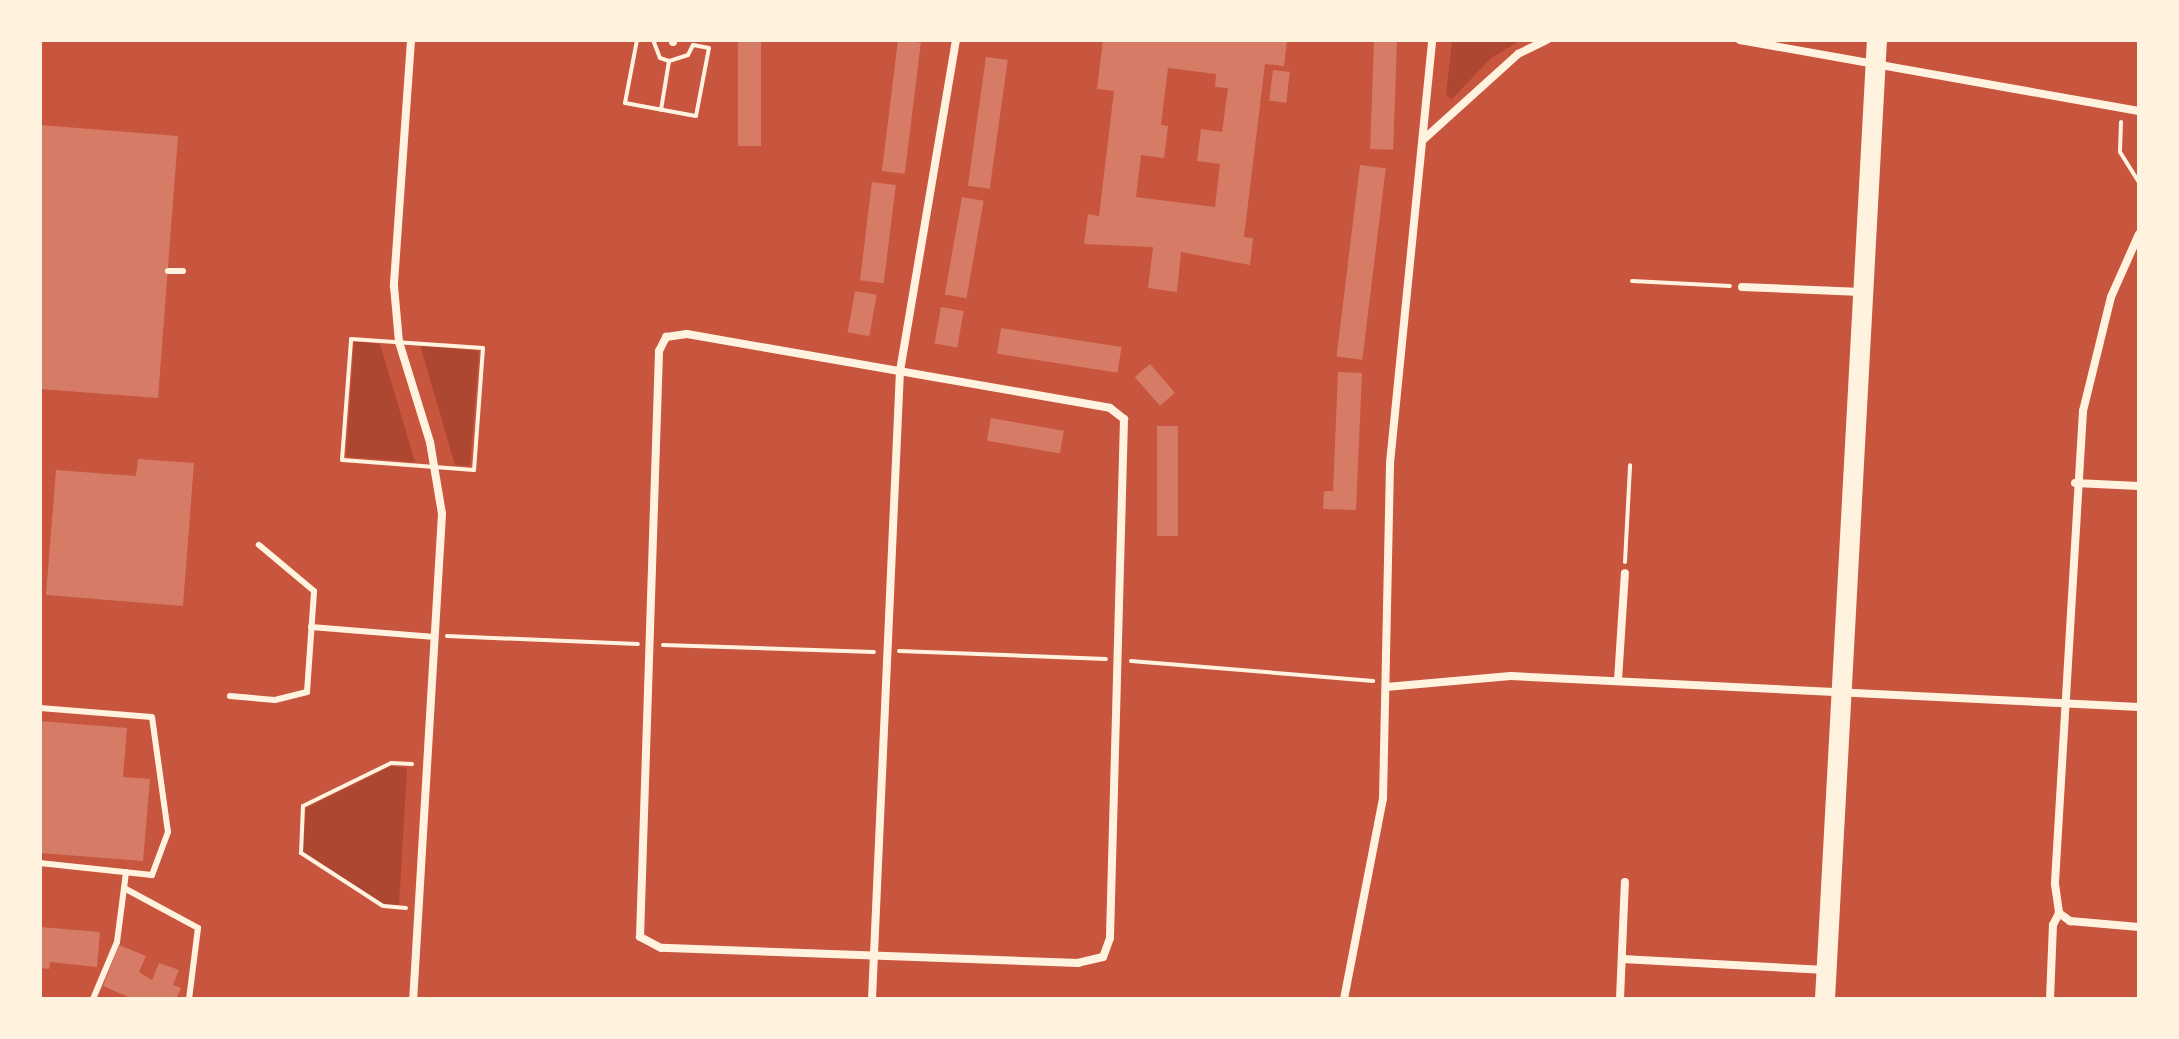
<!DOCTYPE html>
<html>
<head>
<meta charset="utf-8">
<style>
	body { margin:0 }
	#map { position:relative; width:2179px; height:1039px; overflow:hidden; background:#c8553d; font-family:"Noto Sans",sans-serif }
	div>[style] { position:absolute }
	.green>* { inset:0; background:#ae4732 }
	.building>* { inset:0; background:#d67c66; transform-origin:0 0 }
	.path>* { height:4px; margin:-2px; padding:0 2px; transform-origin:2px; border-radius:2px; background:#fff3e0 }
	.service>* { height:6px; margin:-3px; padding:0 3px; transform-origin:3px; border-radius:3px; background:#fff3e0 }
	.minor>* { height:8px; margin:-4px; padding:0 4px; transform-origin:4px; border-radius:4px; background:#fff3e0 }
	.primary>* { height:20px; margin:-10px; padding:0 10px; transform-origin:10px; border-radius:10px; background:#fff3e0 }
	span { translate:-50% -50%; white-space:nowrap; text-align:center; line-height:1.15; -webkit-text-stroke:7px #fff3e0; paint-order:stroke }
	.frame { position:absolute; inset:0; border:42px solid #fff3e0; pointer-events:none }
</style>
</head>
<body>
<div id="map">
	<div class="green">
		<i style="clip-path:polygon(1452px 40px,1521px 40px,1491px 58px,1452px 99px,1446px 95px)"></i>
		<i style="clip-path:polygon(354px 341px,380px 344px,415px 462px,346px 457px)"></i>
		<i style="clip-path:polygon(420px 345px,479px 351px,470px 466px,455px 465px)"></i>
		<i style="clip-path:polygon(391px 766px,407px 768px,399px 905px,382px 904px,303px 852px,306px 808px)"></i>
	</div>
	<div class="building">
		<i style="left:738px;top:40px;width:23px;height:106px"></i>
		<i style="left:898px;top:40px;width:23px;height:132px;rotate:7deg"></i>
		<i style="clip-path:polygon(evenodd,1103px 40px,1287px 40px,1284px 66px,1265px 64px,1244px 237px,1253px 238px,1250px 265px,1181px 252px,1177px 292px,1148px 288px,1153px 247px,1084px 244px,1088px 214px,1099px 216px,1114px 91px,1097px 89px,1103px 40px,1168px 68px,1216px 74px,1215px 87px,1228px 88px,1222px 132px,1201px 129px,1197px 161px,1220px 164px,1215px 207px,1136px 197px,1141px 155px,1164px 158px,1168px 126px,1161px 125px,1168px 68px)"></i>
		<i style="left:1374px;top:40px;width:23px;height:109px;rotate:2deg"></i>
		<i style="left:986px;top:57px;width:22px;height:130px;rotate:8deg"></i>
		<i style="left:1273px;top:70px;width:17px;height:31px;rotate:7deg"></i>
		<i style="clip-path:polygon(40px 125px,178px 136px,158px 398px,40px 389px)"></i>
		<i style="left:1360px;top:165px;width:26px;height:193px;rotate:7deg"></i>
		<i style="left:872px;top:182px;width:24px;height:99px;rotate:7deg"></i>
		<i style="left:962px;top:197px;width:22px;height:99px;rotate:10deg"></i>
		<i style="left:855px;top:291px;width:22px;height:42px;rotate:10deg"></i>
		<i style="left:941px;top:307px;width:23px;height:37px;rotate:10deg"></i>
		<i style="left:1001px;top:328px;width:122px;height:26px;rotate:9deg"></i>
		<i style="left:1150px;top:364px;width:38px;height:20px;rotate:49deg"></i>
		<i style="clip-path:polygon(1338px 372px,1362px 373px,1356px 510px,1323px 509px,1324px 491px,1333px 491px)"></i>
		<i style="left:991px;top:418px;width:74px;height:23px;rotate:10deg"></i>
		<i style="left:1157px;top:426px;width:21px;height:110px"></i>
		<i style="clip-path:polygon(138px 459px,194px 463px,183px 606px,46px 595px,56px 470px,136px 476px)"></i>
		<i style="clip-path:polygon(40px 721px,127px 728px,123px 777px,150px 779px,143px 861px,40px 853px)"></i>
		<i style="clip-path:polygon(40px 927px,100px 932px,97px 967px,50px 962px,49px 969px,40px 968px)"></i>
		<i style="clip-path:polygon(119px 945px,146px 956px,139px 972px,152px 980px,159px 963px,179px 970px,173px 985px,181px 988px,176px 999px,133px 999px,103px 986px)"></i>
	</div>
	<div class="path">
		<i style="left:637px;top:40px;width:64px;rotate:100.8deg"></i>
		<i style="left:625px;top:103px;width:72px;rotate:10.4deg"></i>
		<i style="left:696px;top:116px;width:69px;rotate:-79.2deg"></i>
		<i style="left:709px;top:48px;width:16px;rotate:-169deg"></i>
		<i style="left:693px;top:45px;width:11px;rotate:117deg"></i>
		<i style="left:688px;top:55px;width:20px;rotate:162deg"></i>
		<i style="left:669px;top:61px;width:9px;rotate:-162deg"></i>
		<i style="left:660px;top:58px;width:19px;rotate:-111deg"></i>
		<i style="left:661px;top:110px;width:50px;rotate:-80.7deg"></i>
		<i style="left:2121px;top:122px;width:30px;rotate:92deg"></i>
		<i style="left:2120px;top:152px;width:36px;rotate:58deg"></i>
		<i style="left:1632px;top:281px;width:98px;rotate:2.9deg"></i>
		<i style="left:351px;top:339px;width:132px;rotate:3.9deg"></i>
		<i style="left:483px;top:348px;width:122px;rotate:94.2deg"></i>
		<i style="left:474px;top:470px;width:132px;rotate:-175.7deg"></i>
		<i style="left:342px;top:460px;width:121px;rotate:-85.7deg"></i>
		<i style="left:1625px;top:562px;width:97px;rotate:-87deg"></i>
		<i style="left:447px;top:636px;width:191px;rotate:2.4deg"></i>
		<i style="left:663px;top:645px;width:211px;rotate:1.9deg"></i>
		<i style="left:899px;top:651px;width:207px;rotate:2.2deg"></i>
		<i style="left:1131px;top:661px;width:243px;rotate:4.7deg"></i>
		<i style="left:406px;top:908px;width:23px;rotate:-175deg"></i>
		<i style="left:383px;top:906px;width:98px;rotate:-147.1deg"></i>
		<i style="left:301px;top:853px;width:47px;rotate:-87.6deg"></i>
		<i style="left:303px;top:806px;width:98px;rotate:-26deg"></i>
		<i style="left:391px;top:763px;width:21px;rotate:3deg"></i>
	</div>
	<div class="service">
		<i style="left:168px;top:271px;width:15px"></i>
		<i style="left:311px;top:627px;width:124px;rotate:4.6deg"></i>
		<i style="left:230px;top:696px;width:45px;rotate:5.1deg"></i>
		<i style="left:275px;top:700px;width:33px;rotate:-14deg"></i>
		<i style="left:307px;top:692px;width:101px;rotate:-86deg"></i>
		<i style="left:314px;top:591px;width:72px;rotate:-140.1deg"></i>
		<i style="left:40px;top:708px;width:112px;rotate:4.6deg"></i>
		<i style="left:152px;top:717px;width:116px;rotate:82.1deg"></i>
		<i style="left:168px;top:832px;width:46px;rotate:110.4deg"></i>
		<i style="left:152px;top:875px;width:113px;rotate:-173.9deg"></i>
		<i style="left:126px;top:872px;width:16px;rotate:97deg"></i>
		<i style="left:124px;top:888px;width:84px;rotate:28.4deg"></i>
		<i style="left:198px;top:928px;width:72px;rotate:97.2deg"></i>
		<i style="left:93px;top:999px;width:62px;rotate:-67.2deg"></i>
		<i style="left:117px;top:942px;width:54px;rotate:-82.6deg"></i>
	</div>
	<div class="minor">
		<i style="left:411px;top:40px;width:247px;rotate:94deg"></i>
		<i style="left:394px;top:286px;width:56px;rotate:84.9deg"></i>
		<i style="left:399px;top:342px;width:105px;rotate:72.8deg"></i>
		<i style="left:430px;top:442px;width:73px;rotate:80.5deg"></i>
		<i style="left:442px;top:514px;width:486px;rotate:93.4deg"></i>
		<i style="left:1740px;top:40px;width:405px;rotate:10.1deg"></i>
		<i style="left:673px;top:42px;width:2px;rotate:-90deg"></i>
		<i style="left:1424px;top:139px;width:127px;rotate:-42.1deg"></i>
		<i style="left:1518px;top:54px;width:32px;rotate:-26deg"></i>
		<i style="left:2139px;top:234px;width:69px;rotate:114deg"></i>
		<i style="left:2111px;top:297px;width:117px;rotate:103.8deg"></i>
		<i style="left:2083px;top:411px;width:474px;rotate:93.4deg"></i>
		<i style="left:2055px;top:884px;width:29px;rotate:82deg"></i>
		<i style="left:2059px;top:913px;width:14px;rotate:36deg"></i>
		<i style="left:2070px;top:921px;width:69px;rotate:5deg"></i>
		<i style="left:1742px;top:287px;width:119px;rotate:2.4deg"></i>
		<i style="left:687px;top:334px;width:429px;rotate:9.9deg"></i>
		<i style="left:1110px;top:408px;width:18px;rotate:38deg"></i>
		<i style="left:1124px;top:419px;width:519px;rotate:91.55deg"></i>
		<i style="left:1110px;top:938px;width:20px;rotate:110deg"></i>
		<i style="left:1103px;top:957px;width:26px;rotate:167deg"></i>
		<i style="left:1078px;top:963px;width:417px;rotate:-177.9deg"></i>
		<i style="left:661px;top:948px;width:24px;rotate:-152deg"></i>
		<i style="left:640px;top:937px;width:586px;rotate:-88.14deg"></i>
		<i style="left:659px;top:351px;width:16px;rotate:-63deg"></i>
		<i style="left:666px;top:337px;width:21px;rotate:-8deg"></i>
		<i style="left:2075px;top:483px;width:64px;rotate:2.7deg"></i>
		<i style="left:1618px;top:680px;width:107px;rotate:-86.3deg"></i>
		<i style="left:1386px;top:687px;width:125px;rotate:-5deg"></i>
		<i style="left:1511px;top:676px;width:629px;rotate:2.83deg"></i>
		<i style="left:1622px;top:959px;width:204px;rotate:3.1deg"></i>
		<i style="left:872px;top:999px;width:629px;rotate:-87.45deg"></i>
		<i style="left:900px;top:371px;width:336px;rotate:-80.4deg"></i>
		<i style="left:1344px;top:999px;width:204px;rotate:-79deg"></i>
		<i style="left:1383px;top:799px;width:336px;rotate:-88.8deg"></i>
		<i style="left:1390px;top:463px;width:425px;rotate:-84.3deg"></i>
		<i style="left:1620px;top:999px;width:117px;rotate:-87.6deg"></i>
		<i style="left:2050px;top:999px;width:74px;rotate:-87.7deg"></i>
		<i style="left:2053px;top:925px;width:13px;rotate:-63deg"></i>
	</div>
	<div class="primary">
		<i style="left:1825px;top:999px;width:960px;rotate:-86.9deg"></i>
	</div>
	<div class="frame"></div>
</div>
</body>
</html>
